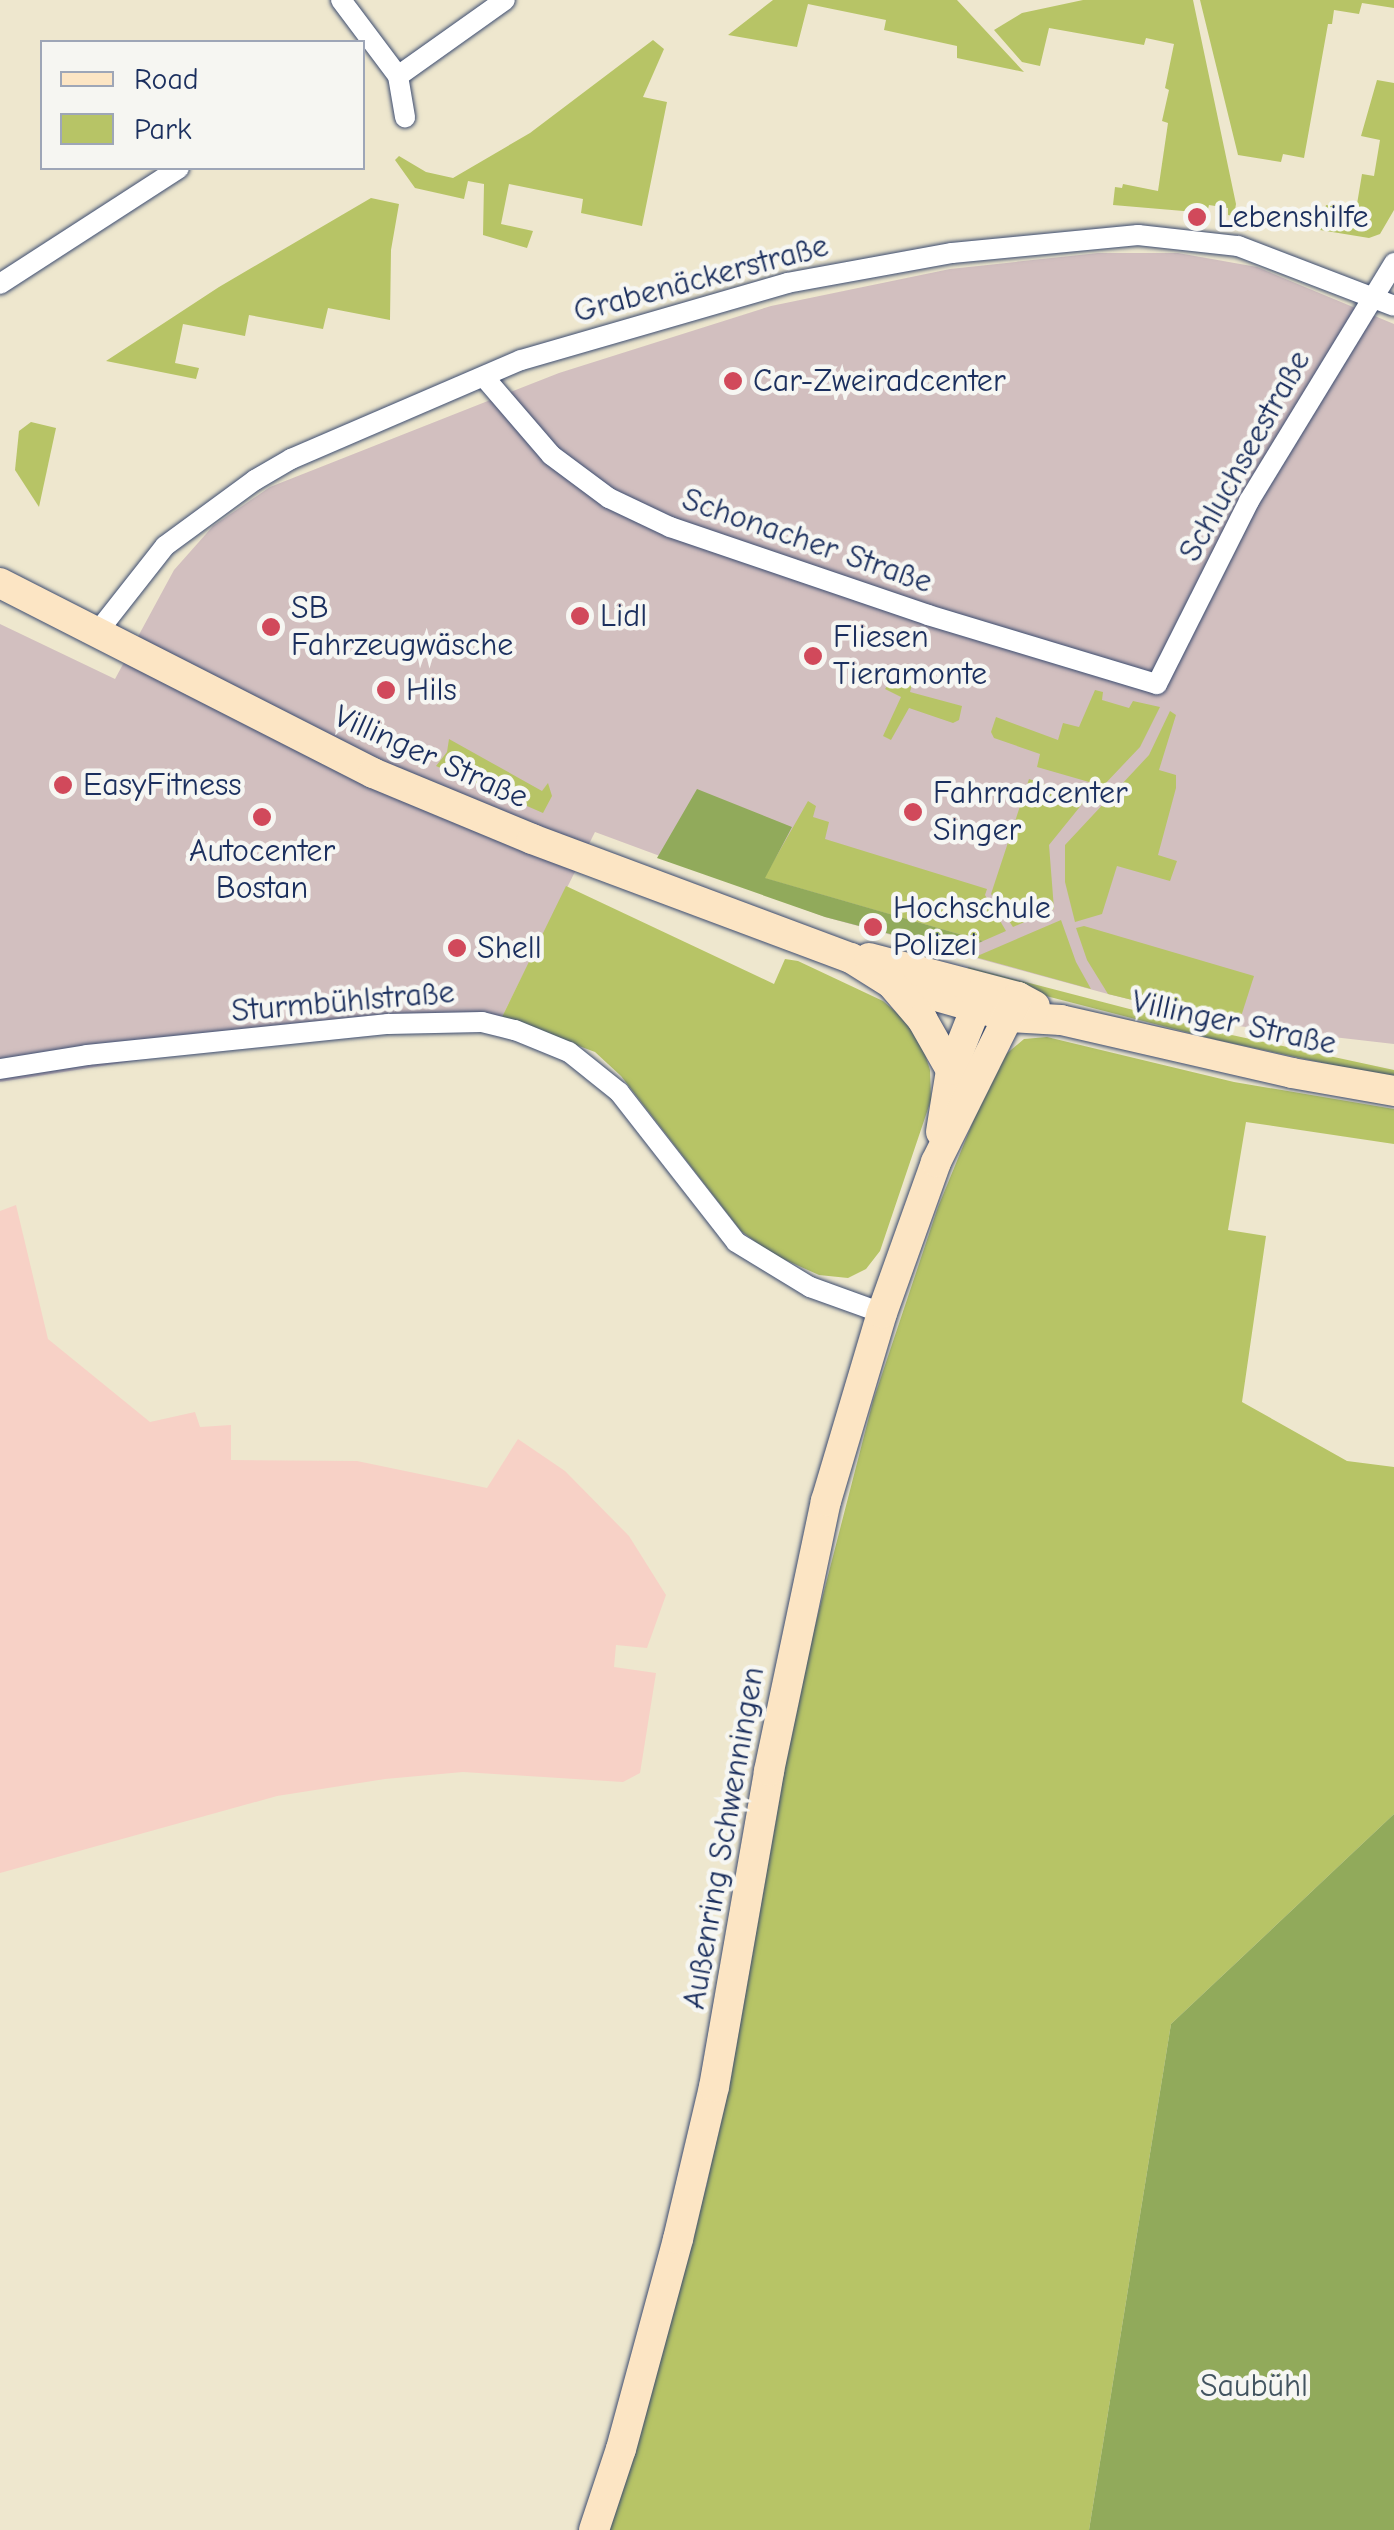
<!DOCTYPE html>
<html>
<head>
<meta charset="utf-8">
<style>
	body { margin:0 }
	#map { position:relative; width:1394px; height:2530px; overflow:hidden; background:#eee7ce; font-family:"Comic Neue",sans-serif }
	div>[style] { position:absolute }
	.built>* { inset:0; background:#f7d1c6 }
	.industrial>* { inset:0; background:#d2bfbf }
	.green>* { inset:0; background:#b7c466 }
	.forest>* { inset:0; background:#91aa5b }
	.roads { filter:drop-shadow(0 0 2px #3b4b6f) drop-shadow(0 0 2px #3b4b6f) }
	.street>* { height:20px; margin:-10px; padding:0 10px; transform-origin:10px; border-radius:10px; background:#fff }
	.secondary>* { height:30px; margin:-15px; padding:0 15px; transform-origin:15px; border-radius:15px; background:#fce5c4 }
	.dots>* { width:28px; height:28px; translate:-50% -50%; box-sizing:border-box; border:5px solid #f6f6f2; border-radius:50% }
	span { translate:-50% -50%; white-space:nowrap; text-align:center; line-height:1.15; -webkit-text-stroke:9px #f6f6f2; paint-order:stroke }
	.poi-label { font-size:32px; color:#1b2f5e }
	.left { translate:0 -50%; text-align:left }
	.street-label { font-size:32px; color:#1b2f5e }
	.park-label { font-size:32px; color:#425460 }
	.legend { position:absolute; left:40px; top:40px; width:325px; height:130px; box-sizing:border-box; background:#f6f6f2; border:2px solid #9ea6b7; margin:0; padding:12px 18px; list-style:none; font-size:30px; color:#1b2f5e }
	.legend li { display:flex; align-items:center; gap:20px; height:50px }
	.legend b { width:50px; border:2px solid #9ea6b7 }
</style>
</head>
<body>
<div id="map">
	<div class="built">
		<i style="clip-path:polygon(16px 1205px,48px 1339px,150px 1422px,195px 1412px,200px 1427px,231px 1425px,231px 1460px,357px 1461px,487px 1488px,518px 1439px,565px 1471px,629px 1536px,666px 1595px,647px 1648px,616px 1645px,614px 1667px,656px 1673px,640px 1773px,623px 1782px,463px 1772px,385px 1779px,277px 1796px,0 1873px,0 1211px)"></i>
	</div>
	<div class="industrial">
		<i style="clip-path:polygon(1098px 253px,1178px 253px,1257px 267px,1394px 324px,1394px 1044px,1238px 1026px,1108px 994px,825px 917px,595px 832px,502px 1017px,241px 1044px,0 1082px,0 624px,115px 679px,174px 570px,213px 526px,270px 487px,559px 373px,771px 306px,950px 269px)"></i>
	</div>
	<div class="green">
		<i style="clip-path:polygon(773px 0,957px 0,1024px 72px,957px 58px,957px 46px,884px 30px,886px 20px,808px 4px,797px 47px,728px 35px)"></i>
		<i style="clip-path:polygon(1083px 0,1193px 0,1236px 204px,1234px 216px,1228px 215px,1228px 208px,1209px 205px,1207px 213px,1113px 205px,1115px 187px,1122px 188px,1123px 184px,1158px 191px,1168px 123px,1162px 121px,1169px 90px,1165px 88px,1174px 44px,1146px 38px,1144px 45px,1049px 28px,1040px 66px,1022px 62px,994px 30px,1022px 13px)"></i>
		<i style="clip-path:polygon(1200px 0,1394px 0,1394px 8px,1362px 3px,1359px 14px,1334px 10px,1332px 24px,1328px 24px,1304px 158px,1283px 154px,1281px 162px,1238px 155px)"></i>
		<i style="clip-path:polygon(653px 40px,664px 49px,643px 97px,667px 102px,642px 226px,581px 213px,583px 199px,509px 184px,501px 224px,533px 231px,527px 248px,483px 235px,484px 184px,468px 181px,464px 199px,415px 188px,395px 160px,399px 156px,426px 172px,453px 178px,530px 133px)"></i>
		<i style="clip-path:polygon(1377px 80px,1394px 83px,1394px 210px,1380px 234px,1369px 238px,1320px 230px,1326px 205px,1356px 210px,1362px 174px,1374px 176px,1380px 140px,1361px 136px)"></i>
		<i style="clip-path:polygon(371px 198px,399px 204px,391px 250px,390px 320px,328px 308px,323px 329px,249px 315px,245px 336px,183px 324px,175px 363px,199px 368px,196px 379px,106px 361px,219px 287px)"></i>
		<i style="clip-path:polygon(31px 422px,56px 428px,39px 507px,15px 470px,19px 431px)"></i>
		<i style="clip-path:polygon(906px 674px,914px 676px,910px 692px,962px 706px,959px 720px,953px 723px,909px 708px,891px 740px,883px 736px,901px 697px,885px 689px,894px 677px)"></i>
		<i style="clip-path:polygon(1095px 690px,1103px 692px,1102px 700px,1129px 708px,1133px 701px,1160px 707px,1140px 747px,1103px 786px,1037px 767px,1040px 754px,994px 738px,991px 732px,996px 717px,1058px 740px,1063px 723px,1079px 727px)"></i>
		<i style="clip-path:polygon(1170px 711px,1176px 715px,1159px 770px,1176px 775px,1176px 788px,1158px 855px,1177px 861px,1170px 881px,1117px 866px,1102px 914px,1075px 922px,1065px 882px,1065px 845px,1149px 755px)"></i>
		<i style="clip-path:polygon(449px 739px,542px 791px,548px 783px,552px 796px,543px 813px,436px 766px,447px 752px)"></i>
		<i style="clip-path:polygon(1029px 779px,1087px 798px,1049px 845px,1054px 909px,1013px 927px,991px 894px)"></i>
		<i style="clip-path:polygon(808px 801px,816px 806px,813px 817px,829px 822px,825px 839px,987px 889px,985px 895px,1006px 931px,983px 941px,764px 878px)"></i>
		<i style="clip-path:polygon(566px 886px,774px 984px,785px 959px,798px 961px,883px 1001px,905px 1020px,922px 1045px,930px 1070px,931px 1100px,880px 1251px,866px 1269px,848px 1278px,819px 1275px,772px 1254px,741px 1231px,621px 1076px,595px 1052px,502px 1017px)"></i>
		<i style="clip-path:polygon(1061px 920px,1076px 962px,1091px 989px,975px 957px)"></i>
		<i style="clip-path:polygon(1084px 926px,1254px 976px,1238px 1026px,1108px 994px,1087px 960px,1076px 928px)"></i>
		<i style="clip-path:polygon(968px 967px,1218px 1032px,1394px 1070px,1394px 1078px,1217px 1040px,964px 975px)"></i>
		<i style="clip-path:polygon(1047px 1037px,1234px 1082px,1394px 1109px,1394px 1144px,1246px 1122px,1228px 1230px,1266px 1236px,1242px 1402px,1347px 1461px,1394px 1467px,1394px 1814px,1171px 2024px,1089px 2530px,604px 2530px,707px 2184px,790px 1723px,873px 1401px,938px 1207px,998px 1061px,1024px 1039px)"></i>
	</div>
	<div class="forest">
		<i style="clip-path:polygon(697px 789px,792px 827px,765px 878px,983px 941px,959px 952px,825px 917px,657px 858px)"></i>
		<i style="clip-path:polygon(1394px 1814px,1394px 2530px,1089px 2530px,1171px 2024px)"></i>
	</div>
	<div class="roads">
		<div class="street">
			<i style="left:341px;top:0;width:95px;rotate:53.1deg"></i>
			<i style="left:398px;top:76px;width:42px;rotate:80.3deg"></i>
			<i style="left:398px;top:76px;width:131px;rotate:-35.4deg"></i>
			<i style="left:0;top:284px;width:213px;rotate:-32.9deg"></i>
			<i style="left:484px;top:377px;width:103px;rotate:49.3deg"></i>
			<i style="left:551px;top:455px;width:72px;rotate:36.6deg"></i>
			<i style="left:609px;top:498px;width:68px;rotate:25.4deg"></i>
			<i style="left:670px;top:527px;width:273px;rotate:18.8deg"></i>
			<i style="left:928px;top:615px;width:239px;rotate:16.8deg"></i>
			<i style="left:1157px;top:684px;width:205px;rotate:-63.3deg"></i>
			<i style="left:1249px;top:501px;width:279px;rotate:-58.6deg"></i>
			<i style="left:99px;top:630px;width:107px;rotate:-51.8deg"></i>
			<i style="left:165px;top:546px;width:112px;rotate:-36.3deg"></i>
			<i style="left:255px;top:480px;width:42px;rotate:-30.3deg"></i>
			<i style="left:291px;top:459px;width:250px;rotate:-23.3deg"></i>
			<i style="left:521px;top:360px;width:277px;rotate:-16.1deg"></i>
			<i style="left:787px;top:283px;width:168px;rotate:-10.3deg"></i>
			<i style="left:952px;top:253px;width:187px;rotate:-5.5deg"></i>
			<i style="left:1138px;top:235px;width:101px;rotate:6.3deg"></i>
			<i style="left:1238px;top:246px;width:167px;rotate:21deg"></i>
			<i style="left:0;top:1069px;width:88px;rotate:-9.1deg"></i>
			<i style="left:87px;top:1055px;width:303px;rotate:-5.9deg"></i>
			<i style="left:388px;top:1024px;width:94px;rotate:-1.2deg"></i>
			<i style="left:482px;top:1022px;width:34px;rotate:14deg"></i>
			<i style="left:515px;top:1030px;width:58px;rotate:22.2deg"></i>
			<i style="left:569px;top:1052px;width:64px;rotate:38.7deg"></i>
			<i style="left:619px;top:1092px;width:190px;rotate:52deg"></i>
			<i style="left:736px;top:1242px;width:87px;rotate:31.3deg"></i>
			<i style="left:810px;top:1287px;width:77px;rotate:19.9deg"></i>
		</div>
		<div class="secondary">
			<i style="left:0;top:583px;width:419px;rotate:27deg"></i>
			<i style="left:373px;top:773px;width:172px;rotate:22.5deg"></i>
			<i style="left:532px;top:839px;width:340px;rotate:20.5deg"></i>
			<i style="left:851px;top:958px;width:47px;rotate:32deg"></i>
			<i style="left:891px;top:983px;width:124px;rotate:15.9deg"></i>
			<i style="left:1010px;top:1017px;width:51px;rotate:3.4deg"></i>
			<i style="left:1061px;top:1020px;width:237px;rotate:12.9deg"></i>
			<i style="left:1292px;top:1073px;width:104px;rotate:10deg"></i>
			<i style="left:869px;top:958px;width:154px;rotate:14.7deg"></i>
			<i style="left:1018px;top:997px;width:19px;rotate:28deg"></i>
			<i style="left:891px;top:983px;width:48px;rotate:49.3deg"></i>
			<i style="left:922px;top:1019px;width:59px;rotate:60.4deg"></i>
			<i style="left:941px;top:1132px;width:63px;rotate:-80.8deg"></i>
			<i style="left:951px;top:1070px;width:86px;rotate:-68.2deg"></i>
			<i style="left:594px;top:2530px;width:85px;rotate:-71.6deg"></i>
			<i style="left:621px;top:2449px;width:218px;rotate:-74.8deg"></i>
			<i style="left:678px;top:2239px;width:156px;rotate:-76.7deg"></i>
			<i style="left:714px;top:2087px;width:321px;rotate:-80.1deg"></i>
			<i style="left:769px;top:1771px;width:276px;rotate:-78.1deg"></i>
			<i style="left:826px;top:1501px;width:196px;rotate:-73.4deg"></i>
			<i style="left:882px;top:1313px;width:160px;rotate:-70.3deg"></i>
			<i style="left:936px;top:1162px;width:184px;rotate:-63.6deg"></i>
		</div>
	</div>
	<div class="dots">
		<i style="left:1197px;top:217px;background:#d1495b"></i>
		<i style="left:733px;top:381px;background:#d1495b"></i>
		<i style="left:580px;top:616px;background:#d1495b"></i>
		<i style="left:271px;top:627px;background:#d1495b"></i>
		<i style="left:813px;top:656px;background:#d1495b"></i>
		<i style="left:386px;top:690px;background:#d1495b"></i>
		<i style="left:63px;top:785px;background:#d1495b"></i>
		<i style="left:913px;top:812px;background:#d1495b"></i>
		<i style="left:262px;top:817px;background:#d1495b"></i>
		<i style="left:873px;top:927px;background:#d1495b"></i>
		<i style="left:457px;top:948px;background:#d1495b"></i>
	</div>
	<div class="poi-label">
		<span class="left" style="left:1217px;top:217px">Lebenshilfe</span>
		<span class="left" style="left:753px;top:381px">Car-Zweiradcenter</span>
		<span class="left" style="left:291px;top:627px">SB<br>Fahrzeugwäsche</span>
		<span class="left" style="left:600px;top:616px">Lidl</span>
		<span class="left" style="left:833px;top:656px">Fliesen<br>Tieramonte</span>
		<span class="left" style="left:406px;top:690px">Hils</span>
		<span class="left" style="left:83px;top:785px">EasyFitness</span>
		<span class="left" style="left:933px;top:812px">Fahrradcenter<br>Singer</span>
		<span style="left:262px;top:870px">Autocenter<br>Bostan</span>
		<span class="left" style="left:893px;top:927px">Hochschule<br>Polizei</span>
		<span class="left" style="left:477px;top:948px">Shell</span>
	</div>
	<div class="street-label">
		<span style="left:701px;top:279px;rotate:-15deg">Grabenäckerstraße</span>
		<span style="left:1245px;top:456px;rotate:-61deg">Schluchseestraße</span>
		<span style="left:807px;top:541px;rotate:19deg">Schonacher Straße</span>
		<span style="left:431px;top:757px;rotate:24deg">Villinger Straße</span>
		<span style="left:343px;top:1002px;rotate:-5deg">Sturmbühlstraße</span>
		<span style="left:1234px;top:1023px;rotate:12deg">Villinger Straße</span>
		<span style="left:724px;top:1838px;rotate:-80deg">Außenring Schwenningen</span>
	</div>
	<div class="park-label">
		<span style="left:1254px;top:2386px">Saubühl</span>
	</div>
	<ul class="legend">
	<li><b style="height:12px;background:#fce5c4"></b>Road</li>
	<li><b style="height:28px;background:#b7c466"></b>Park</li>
	</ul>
</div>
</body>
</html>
